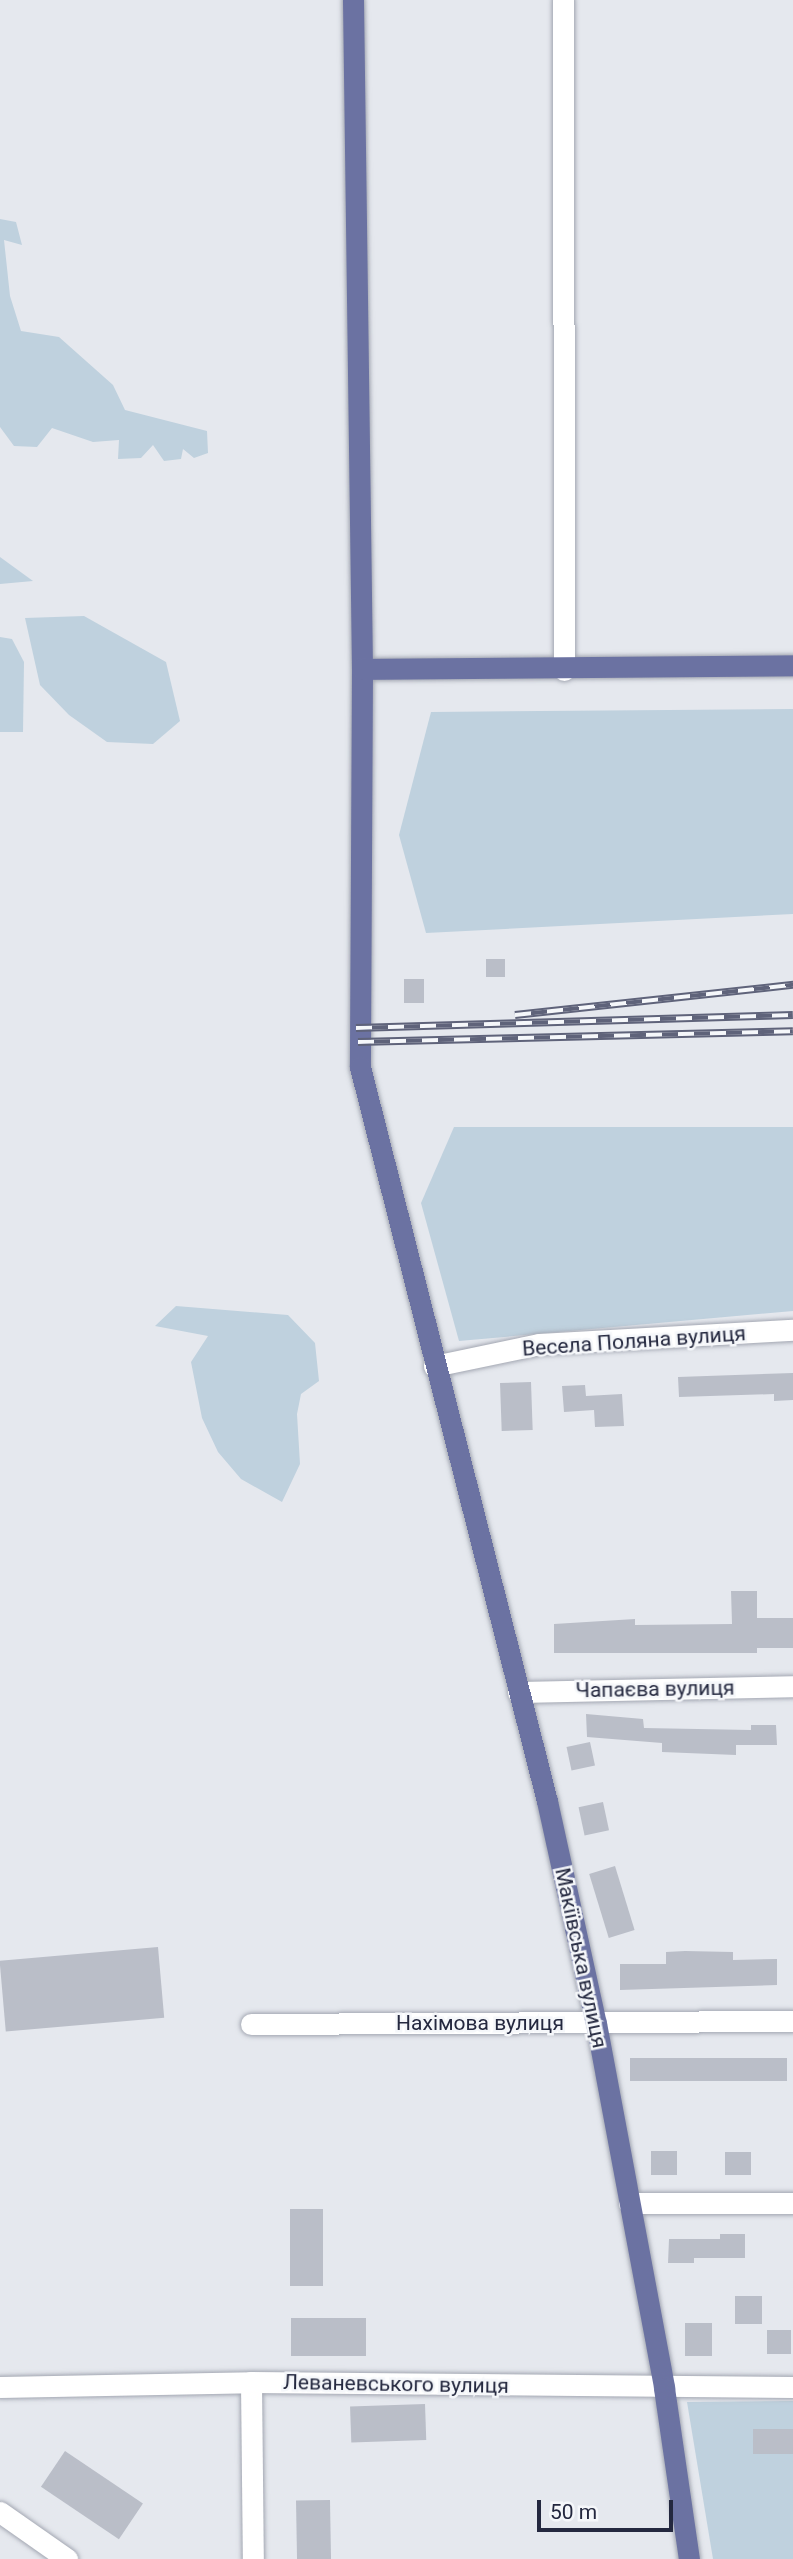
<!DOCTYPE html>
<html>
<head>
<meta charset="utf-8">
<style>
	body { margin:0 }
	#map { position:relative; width:793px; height:2559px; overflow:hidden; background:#e5e8ee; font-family:Roboto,sans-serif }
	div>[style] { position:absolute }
	.green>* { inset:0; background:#bfd1de }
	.building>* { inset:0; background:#babec8; transform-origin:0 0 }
	.roads { filter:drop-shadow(0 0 2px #a3a7b2) drop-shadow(0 0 2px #a3a7b2) }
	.minor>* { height:21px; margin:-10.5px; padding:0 10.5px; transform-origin:10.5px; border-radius:10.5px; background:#fff }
	.major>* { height:21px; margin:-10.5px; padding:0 10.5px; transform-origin:10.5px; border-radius:10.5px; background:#6b72a2 }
	.rail>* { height:8px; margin-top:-4px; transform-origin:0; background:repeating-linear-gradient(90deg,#f5f7fa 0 16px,#5f637a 0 32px); box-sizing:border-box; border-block:2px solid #5f637a }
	span { translate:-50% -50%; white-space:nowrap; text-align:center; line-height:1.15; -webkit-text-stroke:5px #f5f7fa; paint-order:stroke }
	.street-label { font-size:21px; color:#24283f }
	.scale { position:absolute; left:537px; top:2500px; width:136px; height:32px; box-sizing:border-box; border:4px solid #24283f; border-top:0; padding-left:9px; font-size:21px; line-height:24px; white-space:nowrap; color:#24283f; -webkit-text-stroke:5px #f5f7fa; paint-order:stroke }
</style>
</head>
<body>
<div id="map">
	<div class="green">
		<i style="clip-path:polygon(0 219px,16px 222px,22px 245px,4px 240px,10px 296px,21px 331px,59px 337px,113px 385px,125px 410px,207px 431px,208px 453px,194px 458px,183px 449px,181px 459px,164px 461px,153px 445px,141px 458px,118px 459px,119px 440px,93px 442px,52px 428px,37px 447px,14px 446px,0 427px)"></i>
		<i style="clip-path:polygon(0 557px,33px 581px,0 584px)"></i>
		<i style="clip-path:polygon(84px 616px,166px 662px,180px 721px,153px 744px,107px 742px,69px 715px,40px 685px,25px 618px)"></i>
		<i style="clip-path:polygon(0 637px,12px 639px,24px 662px,23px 732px,0 732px)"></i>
		<i style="clip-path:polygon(793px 709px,793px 914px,426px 933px,399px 835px,431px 712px)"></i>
		<i style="clip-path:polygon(454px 1127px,793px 1127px,793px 1311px,459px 1341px,421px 1203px)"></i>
		<i style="clip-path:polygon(176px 1306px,288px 1315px,315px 1343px,319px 1381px,301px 1394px,297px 1414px,300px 1464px,282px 1502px,241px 1479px,218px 1452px,202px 1418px,191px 1362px,208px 1336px,155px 1326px)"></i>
		<i style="clip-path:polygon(793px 2401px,793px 2559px,713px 2559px,687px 2402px)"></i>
	</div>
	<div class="building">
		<i style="left:486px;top:959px;width:19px;height:18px"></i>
		<i style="left:404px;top:979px;width:20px;height:24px"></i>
		<i style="clip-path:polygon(793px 1373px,793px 1400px,774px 1401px,774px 1394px,679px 1397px,678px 1377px)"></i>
		<i style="left:531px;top:1382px;width:48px;height:31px;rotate:88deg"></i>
		<i style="clip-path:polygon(585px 1385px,586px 1396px,622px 1394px,624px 1426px,595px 1427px,594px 1410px,564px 1412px,562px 1386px)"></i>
		<i style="clip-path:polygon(731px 1591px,757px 1591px,757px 1618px,793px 1618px,793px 1648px,757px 1648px,757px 1653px,554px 1653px,554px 1624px,635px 1619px,635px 1625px,732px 1624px)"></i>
		<i style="clip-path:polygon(586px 1714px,643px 1719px,644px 1728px,751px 1730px,751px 1725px,776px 1725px,777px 1745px,736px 1745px,736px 1755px,662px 1752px,662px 1743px,587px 1737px)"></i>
		<i style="left:590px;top:1742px;width:24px;height:24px;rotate:78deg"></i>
		<i style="left:603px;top:1802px;width:29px;height:25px;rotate:78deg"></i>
		<i style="left:615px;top:1866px;width:67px;height:27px;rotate:73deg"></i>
		<i style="left:158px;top:1947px;width:71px;height:159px;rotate:85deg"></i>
		<i style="clip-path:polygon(685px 1951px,733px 1952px,733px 1960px,777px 1959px,777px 1985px,620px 1990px,620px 1964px,666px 1964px,666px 1952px)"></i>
		<i style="left:787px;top:2058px;width:23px;height:157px;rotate:90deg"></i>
		<i style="left:651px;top:2151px;width:26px;height:24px"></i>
		<i style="left:725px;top:2152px;width:26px;height:23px"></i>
		<i style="left:290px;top:2209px;width:33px;height:77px"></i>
		<i style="clip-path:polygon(720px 2234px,745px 2234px,745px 2258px,694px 2258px,694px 2263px,668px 2263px,669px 2239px,720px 2239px)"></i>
		<i style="left:735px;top:2296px;width:27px;height:28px"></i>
		<i style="left:366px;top:2318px;width:38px;height:75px;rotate:90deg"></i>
		<i style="left:685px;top:2323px;width:27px;height:33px"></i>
		<i style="left:791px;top:2330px;width:24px;height:24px;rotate:90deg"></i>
		<i style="left:425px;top:2404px;width:36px;height:75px;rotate:88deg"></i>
		<i style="left:793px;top:2429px;width:25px;height:40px;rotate:90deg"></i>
		<i style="left:65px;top:2451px;width:94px;height:43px;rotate:34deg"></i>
		<i style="left:330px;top:2500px;width:59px;height:34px;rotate:89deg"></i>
	</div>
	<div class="roads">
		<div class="minor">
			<i style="left:563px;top:0;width:670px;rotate:89.91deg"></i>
			<i style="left:434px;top:1366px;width:107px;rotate:-11.8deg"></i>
			<i style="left:539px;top:1344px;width:254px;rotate:-3.2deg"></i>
			<i style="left:518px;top:1692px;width:275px;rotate:-1.2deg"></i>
			<i style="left:251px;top:2024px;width:542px;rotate:-0.32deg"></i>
			<i style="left:629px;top:2203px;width:164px"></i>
			<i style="left:251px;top:2382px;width:177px;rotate:89.4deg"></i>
			<i style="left:0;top:2387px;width:251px;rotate:-1.1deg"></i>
			<i style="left:251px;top:2382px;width:542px;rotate:0.53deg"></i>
			<i style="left:0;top:2512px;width:82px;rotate:35deg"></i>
		</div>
		<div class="major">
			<i style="left:353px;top:0;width:669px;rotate:89.23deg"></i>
			<i style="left:362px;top:669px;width:398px;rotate:90.3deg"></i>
			<i style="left:360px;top:1067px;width:757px;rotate:75.71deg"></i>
			<i style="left:547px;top:1801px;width:227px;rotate:77.6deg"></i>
			<i style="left:596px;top:2023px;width:371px;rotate:79.4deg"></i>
			<i style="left:664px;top:2388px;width:173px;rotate:81.7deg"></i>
			<i style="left:362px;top:669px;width:431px;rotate:-0.5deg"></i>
		</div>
	</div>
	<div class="rail">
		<i style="left:515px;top:1015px;width:280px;rotate:-6.2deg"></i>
		<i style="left:356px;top:1028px;width:437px;rotate:-1.7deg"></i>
		<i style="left:358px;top:1042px;width:435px;rotate:-1.4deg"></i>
	</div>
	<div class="street-label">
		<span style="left:634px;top:1341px;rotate:-4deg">Весела Поляна вулиця</span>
		<span style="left:655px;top:1689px;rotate:-1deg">Чапаєва вулиця</span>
		<span style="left:581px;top:1958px;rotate:78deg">Макіївська вулиця</span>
		<span style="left:480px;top:2023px">Нахімова вулиця</span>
		<span style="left:396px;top:2384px;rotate:1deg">Леваневського вулиця</span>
	</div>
	<div class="scale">50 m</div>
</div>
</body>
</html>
